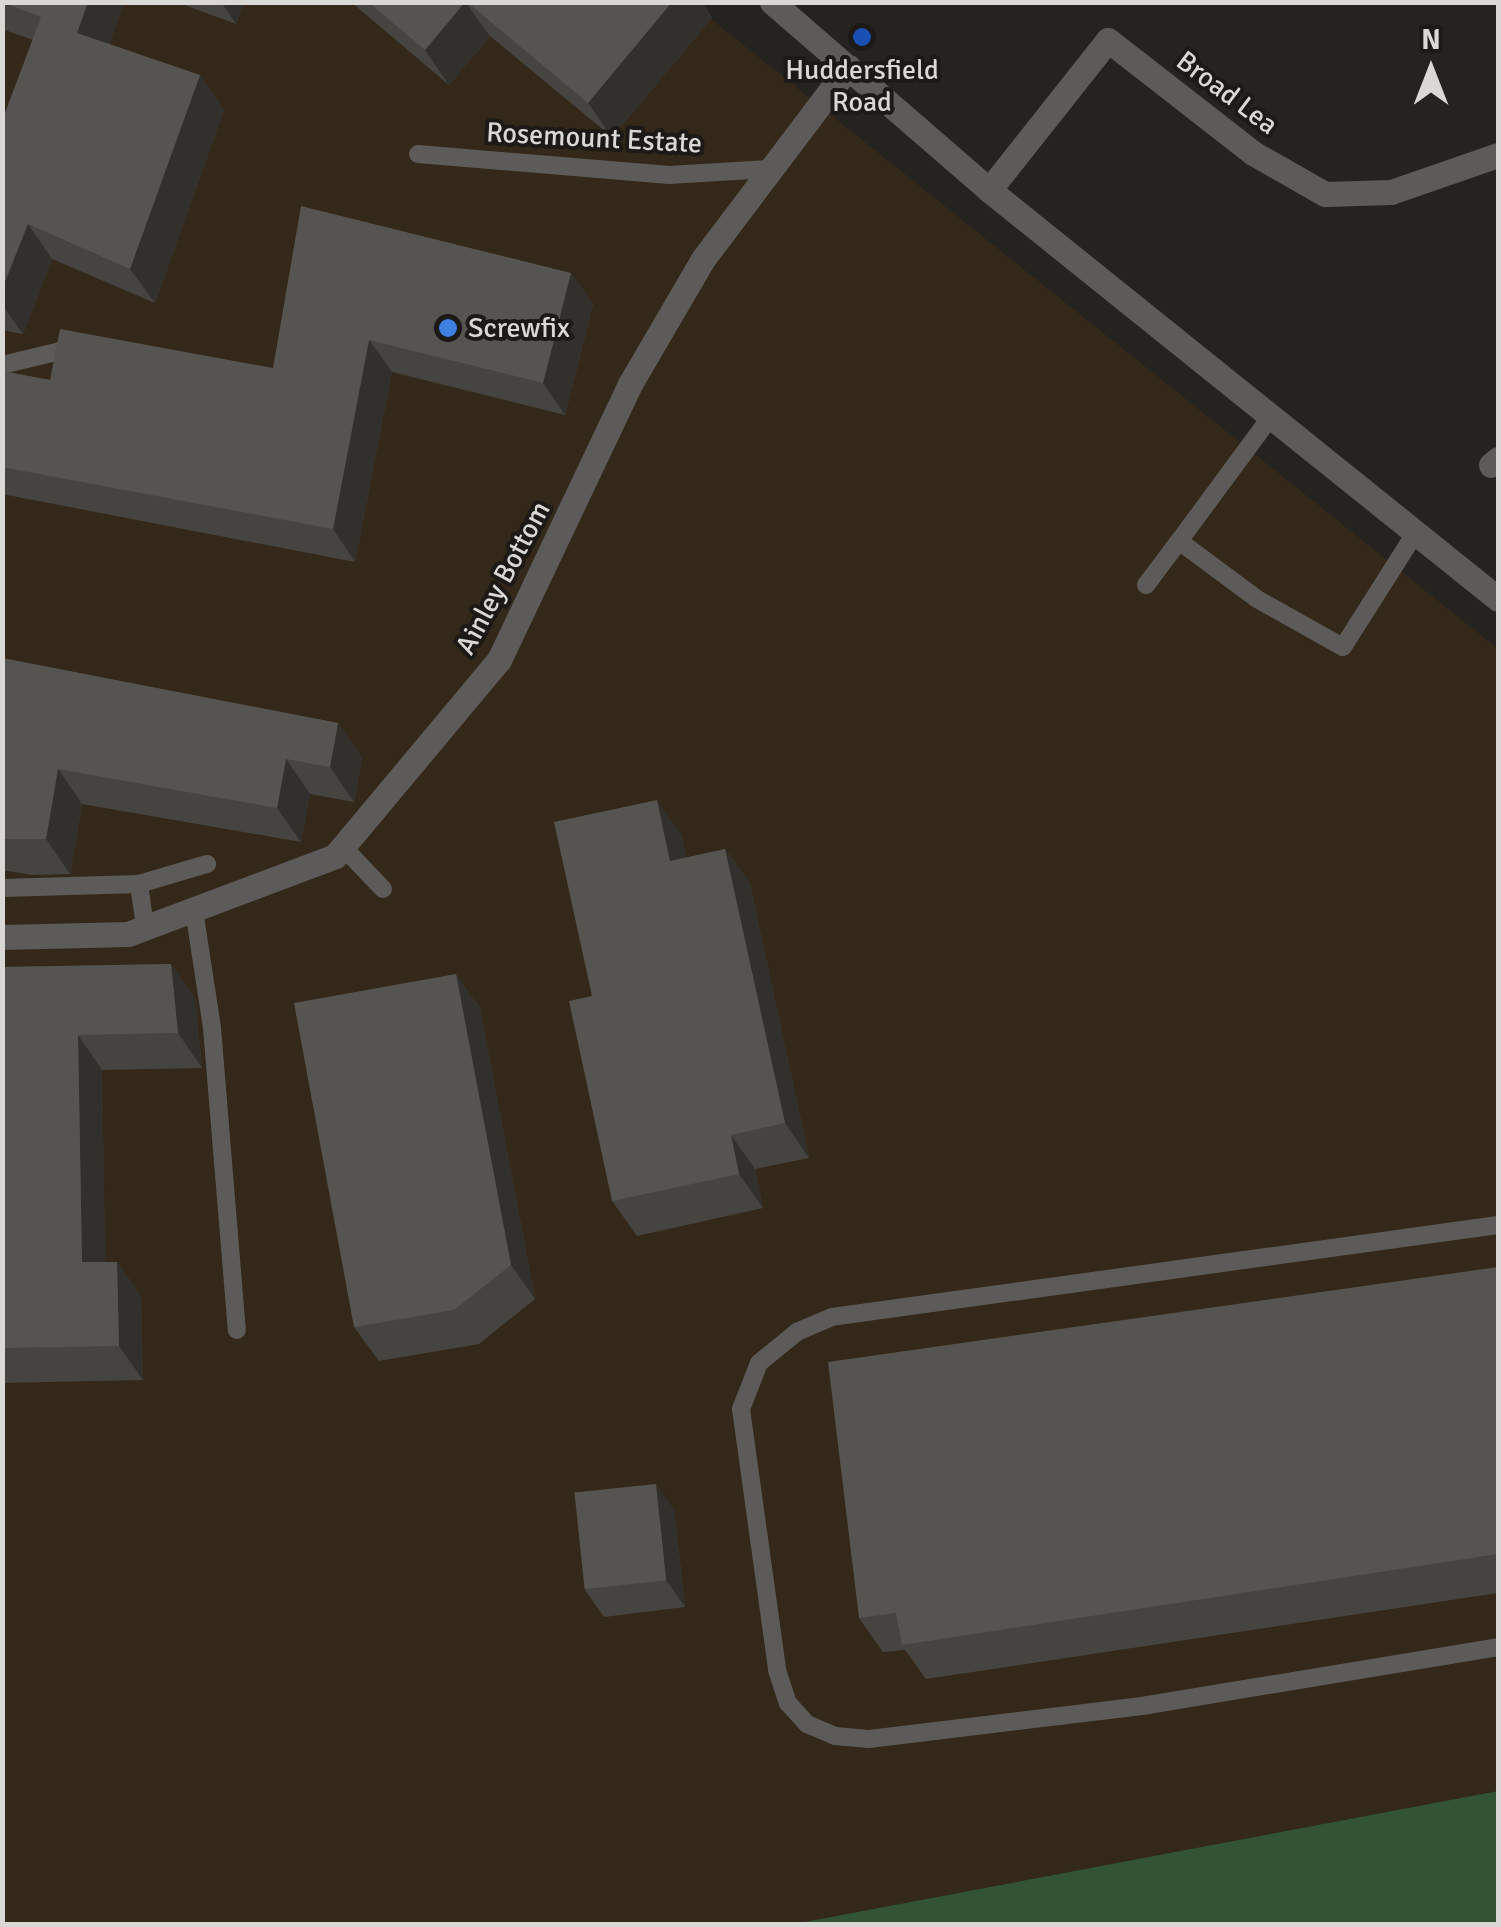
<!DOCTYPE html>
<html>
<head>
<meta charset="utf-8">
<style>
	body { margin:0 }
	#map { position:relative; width:1501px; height:1927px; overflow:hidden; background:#25231f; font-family:Signika,sans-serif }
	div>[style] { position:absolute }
	.industrial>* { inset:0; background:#332819 }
	.green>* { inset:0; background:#335335 }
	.service>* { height:18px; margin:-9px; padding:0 9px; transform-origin:9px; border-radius:9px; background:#5d5b59 }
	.minor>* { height:25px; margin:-12.5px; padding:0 12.5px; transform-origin:12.5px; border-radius:12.5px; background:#5d5b59 }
	.tertiary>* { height:25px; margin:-12.5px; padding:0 12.5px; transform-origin:12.5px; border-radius:12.5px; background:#5d5b59 }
	.wall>* { inset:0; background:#464440 }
	.shaded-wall>* { inset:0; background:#32302c }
	.building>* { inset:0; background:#565450; transform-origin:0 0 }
	.dots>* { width:28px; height:28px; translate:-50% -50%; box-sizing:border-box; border:5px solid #1c1916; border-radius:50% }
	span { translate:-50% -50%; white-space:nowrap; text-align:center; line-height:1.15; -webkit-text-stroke:8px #1c1916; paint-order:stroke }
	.poi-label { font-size:28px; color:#d9d8d5 }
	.left { translate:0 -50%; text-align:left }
	.street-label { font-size:28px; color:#d9d8d5 }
	.frame { position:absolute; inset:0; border:5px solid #d9d8d5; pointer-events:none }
	.north { position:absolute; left:1381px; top:20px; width:100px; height:100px; -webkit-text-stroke:8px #1c1916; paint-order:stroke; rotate:0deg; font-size:28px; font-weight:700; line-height:40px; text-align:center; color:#d9d8d5 }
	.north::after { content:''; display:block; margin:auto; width:35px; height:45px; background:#d9d8d5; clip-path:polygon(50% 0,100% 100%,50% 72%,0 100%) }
</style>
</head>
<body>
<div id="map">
	<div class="industrial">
		<i style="clip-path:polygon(3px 3px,691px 3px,1498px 649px,1498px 1791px,794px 1924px,3px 1924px)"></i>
	</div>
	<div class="green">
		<i style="clip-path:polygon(1498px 1791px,1498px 1924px,794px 1924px)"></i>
	</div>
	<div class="service">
		<i style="left:418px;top:154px;width:252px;rotate:4.8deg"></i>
		<i style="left:669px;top:175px;width:97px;rotate:-3.5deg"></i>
		<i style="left:2px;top:365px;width:77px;rotate:-13.5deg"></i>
		<i style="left:1272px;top:415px;width:157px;rotate:126.4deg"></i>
		<i style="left:1179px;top:541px;width:97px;rotate:36.6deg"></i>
		<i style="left:1257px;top:599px;width:98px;rotate:29.2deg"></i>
		<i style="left:1343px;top:647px;width:136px;rotate:-57.6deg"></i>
		<i style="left:1146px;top:585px;width:55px;rotate:-53.1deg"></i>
		<i style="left:343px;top:847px;width:58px;rotate:46.4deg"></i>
		<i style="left:139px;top:884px;width:43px;rotate:82.1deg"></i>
		<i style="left:2px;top:888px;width:137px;rotate:-1.7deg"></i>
		<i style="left:139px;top:884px;width:71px;rotate:-16.4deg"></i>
		<i style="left:194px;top:910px;width:119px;rotate:81.3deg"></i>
		<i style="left:212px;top:1028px;width:303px;rotate:85.3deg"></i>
		<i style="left:1498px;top:1225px;width:672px;rotate:172.14deg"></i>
		<i style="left:832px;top:1317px;width:38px;rotate:157deg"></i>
		<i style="left:797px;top:1332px;width:49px;rotate:140.8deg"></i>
		<i style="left:759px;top:1363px;width:49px;rotate:111.4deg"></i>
		<i style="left:741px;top:1409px;width:263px;rotate:82.1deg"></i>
		<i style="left:777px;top:1670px;width:35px;rotate:72deg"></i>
		<i style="left:788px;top:1703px;width:28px;rotate:48deg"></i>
		<i style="left:807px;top:1724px;width:30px;rotate:23deg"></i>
		<i style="left:835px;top:1736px;width:34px;rotate:5deg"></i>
		<i style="left:869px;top:1739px;width:275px;rotate:-6.9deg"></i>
		<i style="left:1142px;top:1706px;width:361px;rotate:-9.4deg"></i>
	</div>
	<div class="minor">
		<i style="left:989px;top:190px;width:191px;rotate:-51.6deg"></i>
		<i style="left:1108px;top:40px;width:184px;rotate:37.9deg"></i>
		<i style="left:1253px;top:153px;width:83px;rotate:29.7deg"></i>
		<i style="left:1325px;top:194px;width:66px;rotate:-1.7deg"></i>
		<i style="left:1391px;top:192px;width:113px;rotate:-19.1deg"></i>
		<i style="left:1491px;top:465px;width:9px;rotate:-41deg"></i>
		<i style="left:2px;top:937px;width:126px;rotate:-1.4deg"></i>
		<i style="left:128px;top:934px;width:221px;rotate:-20.6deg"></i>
		<i style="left:335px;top:856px;width:256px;rotate:-50.1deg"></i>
		<i style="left:499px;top:660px;width:306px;rotate:-64.6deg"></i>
		<i style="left:630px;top:384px;width:145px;rotate:-59.7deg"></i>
		<i style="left:703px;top:259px;width:241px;rotate:-52.9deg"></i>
	</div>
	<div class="tertiary">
		<i style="left:772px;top:2px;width:287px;rotate:40.9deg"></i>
		<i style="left:989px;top:190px;width:653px;rotate:38.78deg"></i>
	</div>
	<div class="wall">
		<i style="clip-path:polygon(2px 2px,124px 2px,109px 45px,200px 75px,224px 110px,155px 303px,52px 259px,23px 334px,2px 330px,2px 121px,33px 40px,2px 29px)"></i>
		<i style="clip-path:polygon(176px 2px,244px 2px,236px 24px)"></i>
		<i style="clip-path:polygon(351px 2px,702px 2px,712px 18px,612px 137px,490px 36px,449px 85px)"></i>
		<i style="clip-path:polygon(571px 273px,593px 305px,565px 415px,392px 372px,355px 562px,2px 494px,2px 371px,50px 380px,273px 368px)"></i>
		<i style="clip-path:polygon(2px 658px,338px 723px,362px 758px,354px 802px,310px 794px,301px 842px,82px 804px,70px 874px,32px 875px,2px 870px)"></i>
		<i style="clip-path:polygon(681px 834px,686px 858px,725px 849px,750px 884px,809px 1158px,755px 1169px,763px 1208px,637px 1236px,612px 1201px,592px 996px)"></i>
		<i style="clip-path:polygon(171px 964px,195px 999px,202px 1068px,102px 1070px,105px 1262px,117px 1262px,141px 1296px,143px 1380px,2px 1383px,2px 967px)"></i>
		<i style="clip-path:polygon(456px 974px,480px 1008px,535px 1299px,479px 1344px,379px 1361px,354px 1327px)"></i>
		<i style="clip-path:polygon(1498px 1267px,1498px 1593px,926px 1679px,905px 1650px,883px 1652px,859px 1618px)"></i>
		<i style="clip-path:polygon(674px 1510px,685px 1607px,604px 1617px,585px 1590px)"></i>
	</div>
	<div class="shaded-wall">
		<i style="clip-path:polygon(88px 2px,124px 2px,101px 68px,77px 33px)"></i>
		<i style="clip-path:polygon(221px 2px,244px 2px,236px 24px)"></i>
		<i style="clip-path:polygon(465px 2px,490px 36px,449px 85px,425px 50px)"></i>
		<i style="clip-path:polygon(672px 2px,702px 2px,712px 18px,612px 137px,588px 103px)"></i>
		<i style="clip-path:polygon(200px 75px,224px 110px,155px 303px,130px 269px)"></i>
		<i style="clip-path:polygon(28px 224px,52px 259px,23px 334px,2px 305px,2px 289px)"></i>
		<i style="clip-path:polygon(571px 273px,593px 305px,565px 415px,543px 383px)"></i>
		<i style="clip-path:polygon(369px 340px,392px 372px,355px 562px,333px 529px)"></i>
		<i style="clip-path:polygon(338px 723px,362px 758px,354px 802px,330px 767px)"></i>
		<i style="clip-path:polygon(286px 759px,310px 794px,301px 842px,277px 808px)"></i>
		<i style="clip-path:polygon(58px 769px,82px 804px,70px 874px,46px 839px)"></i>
		<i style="clip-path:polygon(657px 800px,681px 834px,695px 895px,670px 861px)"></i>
		<i style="clip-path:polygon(725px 849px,750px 884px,809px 1158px,785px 1123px)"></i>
		<i style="clip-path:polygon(171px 964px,195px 999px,202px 1068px,178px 1033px)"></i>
		<i style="clip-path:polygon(456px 974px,480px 1008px,535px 1299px,511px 1265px)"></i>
		<i style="clip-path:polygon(78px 1035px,102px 1070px,106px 1297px,82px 1262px)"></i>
		<i style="clip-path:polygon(731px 1135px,755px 1169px,763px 1208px,739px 1174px)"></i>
		<i style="clip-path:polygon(117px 1262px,141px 1296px,143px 1380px,119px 1346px)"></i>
		<i style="clip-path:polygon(656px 1484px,674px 1510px,685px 1607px,666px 1580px)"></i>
	</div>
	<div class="building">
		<i style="clip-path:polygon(2px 2px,88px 2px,77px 33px,200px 75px,130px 269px,28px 224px,2px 289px,2px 121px,41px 17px)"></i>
		<i style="clip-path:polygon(368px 2px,465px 2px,425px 50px)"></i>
		<i style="clip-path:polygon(467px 2px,672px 2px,588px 103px)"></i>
		<i style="clip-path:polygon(301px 206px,571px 273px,543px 383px,369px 340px,333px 529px,2px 467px,2px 371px,50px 380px,60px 329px,273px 368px)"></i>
		<i style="clip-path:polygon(2px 658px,338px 723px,330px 767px,286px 759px,277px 808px,58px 769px,46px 839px,2px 839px)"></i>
		<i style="clip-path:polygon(657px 800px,670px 861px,725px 849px,785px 1123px,731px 1135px,739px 1174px,612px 1201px,569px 1001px,592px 996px,554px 822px)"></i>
		<i style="clip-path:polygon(171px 964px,178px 1033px,78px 1035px,82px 1262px,117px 1262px,119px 1346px,2px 1348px,2px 967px)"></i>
		<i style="clip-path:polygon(456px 974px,511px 1265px,454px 1310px,354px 1327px,294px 1003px)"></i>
		<i style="clip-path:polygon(1498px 1267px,1498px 1554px,902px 1645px,896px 1613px,859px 1618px,828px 1362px)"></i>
		<i style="left:656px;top:1484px;width:97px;height:82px;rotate:84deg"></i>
	</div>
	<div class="dots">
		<i style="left:862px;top:37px;background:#1a4fb4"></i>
		<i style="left:448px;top:328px;background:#3f7fe0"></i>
	</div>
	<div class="poi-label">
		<span style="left:862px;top:86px">Huddersfield<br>Road</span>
		<span class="left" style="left:468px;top:328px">Screwfix</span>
	</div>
	<div class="street-label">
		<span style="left:1227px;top:93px;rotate:37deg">Broad Lea</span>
		<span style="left:594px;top:138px;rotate:3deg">Rosemount Estate</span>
		<span style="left:503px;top:578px;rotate:-62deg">Ainley Bottom</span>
	</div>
	<div class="frame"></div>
	<div class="north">N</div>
</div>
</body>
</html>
